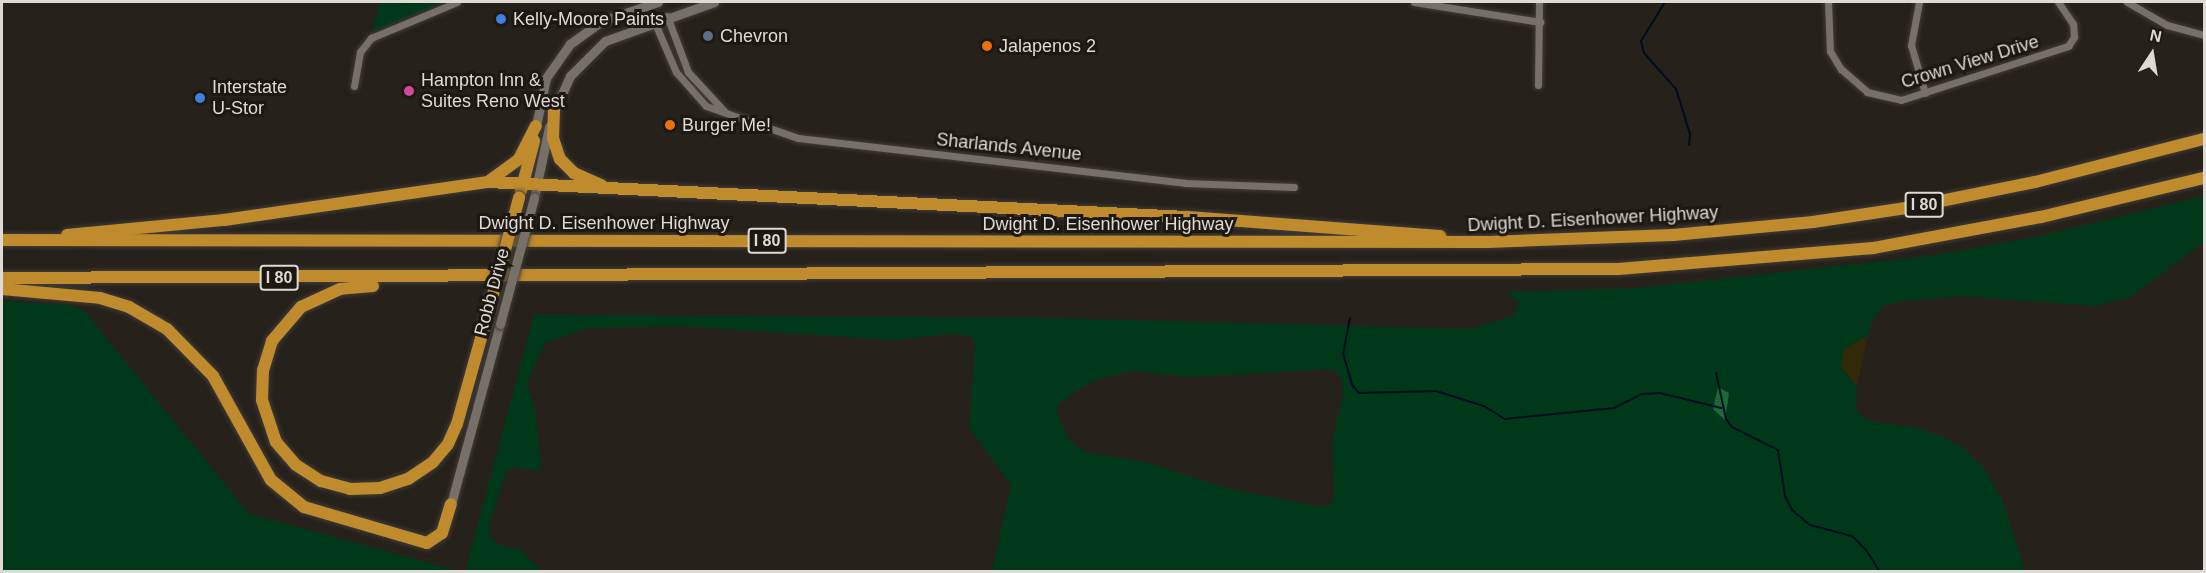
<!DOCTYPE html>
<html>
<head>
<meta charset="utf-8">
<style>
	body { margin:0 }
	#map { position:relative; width:2206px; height:573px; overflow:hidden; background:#27211b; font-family:Arial,sans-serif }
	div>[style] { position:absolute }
	.green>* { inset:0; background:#00391a }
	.forest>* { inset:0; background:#1b693b }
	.sand>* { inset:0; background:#312908 }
	.stream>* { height:2px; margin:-1px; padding:0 1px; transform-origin:1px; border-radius:1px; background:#000d1e }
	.roads { filter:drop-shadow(0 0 2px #413c38) drop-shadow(0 0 2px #413c38) }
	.minor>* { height:7px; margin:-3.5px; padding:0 3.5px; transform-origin:3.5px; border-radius:3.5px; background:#777069 }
	.secondary>* { height:9px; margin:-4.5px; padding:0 4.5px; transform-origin:4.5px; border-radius:4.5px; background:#777069 }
	.motorway>* { height:12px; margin:-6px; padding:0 6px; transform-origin:6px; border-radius:6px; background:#c08b2d }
	.bridges { filter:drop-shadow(0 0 2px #413c38) drop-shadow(0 0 2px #413c38) }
	.secondary-bridge>* { height:9px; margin:-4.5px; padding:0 4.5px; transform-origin:4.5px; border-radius:4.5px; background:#777069 }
	.motorway-bridge>* { height:12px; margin:-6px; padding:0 6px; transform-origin:6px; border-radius:6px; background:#c08b2d }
	.dots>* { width:16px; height:16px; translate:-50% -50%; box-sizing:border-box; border:3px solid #1e1812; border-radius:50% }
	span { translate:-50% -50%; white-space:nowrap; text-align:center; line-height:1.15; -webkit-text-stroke:6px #1e1812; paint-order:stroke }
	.shield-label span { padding:2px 4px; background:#1e1812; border:2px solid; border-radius:4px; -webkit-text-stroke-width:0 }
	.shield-label { font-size:16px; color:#dedad6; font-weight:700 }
	.poi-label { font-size:18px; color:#dedad6 }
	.left { translate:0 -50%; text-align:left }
	.street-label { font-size:18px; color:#dedad6 }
	.frame { position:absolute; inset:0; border:3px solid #dedad6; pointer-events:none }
	.north { position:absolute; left:2122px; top:24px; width:60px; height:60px; -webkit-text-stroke:4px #1e1812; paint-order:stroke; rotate:12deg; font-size:16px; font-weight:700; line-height:24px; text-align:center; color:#dedad6 }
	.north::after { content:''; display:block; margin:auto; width:21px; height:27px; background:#dedad6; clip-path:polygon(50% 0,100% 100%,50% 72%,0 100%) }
</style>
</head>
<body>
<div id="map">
	<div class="green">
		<i style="clip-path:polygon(380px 2px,446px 2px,372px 32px)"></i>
		<i style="clip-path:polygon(evenodd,2204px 196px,2204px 242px,2132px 296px,2095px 306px,1960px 296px,1901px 301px,1883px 306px,1871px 323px,1868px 336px,1844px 349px,1841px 368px,1857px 386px,1855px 407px,1860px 415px,1870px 421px,1922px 429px,1941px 436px,1963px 448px,1982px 466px,2002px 499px,2025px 571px,992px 571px,1011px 485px,969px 427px,975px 345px,971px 336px,949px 334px,894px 340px,678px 326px,588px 328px,545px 343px,527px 384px,535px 410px,541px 465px,537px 471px,513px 467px,506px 471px,488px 529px,492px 539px,500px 545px,521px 550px,541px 571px,465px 572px,534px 315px,1048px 318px,1468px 329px,1514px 316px,1519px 303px,1505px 292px,1637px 288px,1930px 256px,2036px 237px,2204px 196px,1328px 369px,1336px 371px,1342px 380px,1343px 395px,1332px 441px,1334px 496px,1330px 505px,1321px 507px,1226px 488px,1145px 462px,1084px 452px,1069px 439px,1057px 413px,1058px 405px,1074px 392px,1095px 380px,1131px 371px,1191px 377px,1328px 369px)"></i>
		<i style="clip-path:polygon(2px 301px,71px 305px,85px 312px,249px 514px,459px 571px,2px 571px)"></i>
	</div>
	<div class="forest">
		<i style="clip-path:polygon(1718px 387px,1729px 393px,1725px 420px,1713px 409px)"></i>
	</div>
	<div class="sand">
		<i style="clip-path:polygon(1868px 336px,1857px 386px,1841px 367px,1844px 349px)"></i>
	</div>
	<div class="stream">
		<i style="left:1665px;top:2px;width:46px;rotate:121.6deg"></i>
		<i style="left:1641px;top:41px;width:12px;rotate:76deg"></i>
		<i style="left:1644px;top:53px;width:48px;rotate:48.4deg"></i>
		<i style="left:1676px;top:89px;width:47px;rotate:72.7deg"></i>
		<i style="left:1690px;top:134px;width:11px;rotate:95deg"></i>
		<i style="left:1350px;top:318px;width:36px;rotate:101deg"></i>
		<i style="left:1343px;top:353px;width:33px;rotate:74deg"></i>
		<i style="left:1352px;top:385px;width:11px;rotate:49deg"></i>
		<i style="left:1359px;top:393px;width:77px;rotate:-1.5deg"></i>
		<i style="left:1436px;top:391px;width:50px;rotate:17.4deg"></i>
		<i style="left:1484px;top:406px;width:25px;rotate:32deg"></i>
		<i style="left:1505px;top:419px;width:110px;rotate:-5.8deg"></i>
		<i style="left:1614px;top:408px;width:31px;rotate:-27deg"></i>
		<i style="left:1642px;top:394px;width:18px;rotate:-3deg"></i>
		<i style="left:1660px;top:393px;width:63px;rotate:13.8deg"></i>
		<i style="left:1716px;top:373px;width:47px;rotate:77.7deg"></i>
		<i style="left:1726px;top:419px;width:10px;rotate:53deg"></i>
		<i style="left:1732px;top:427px;width:51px;rotate:26.6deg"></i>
		<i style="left:1778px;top:450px;width:47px;rotate:81.3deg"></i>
		<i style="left:1785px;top:496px;width:16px;rotate:63deg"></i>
		<i style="left:1792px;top:510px;width:23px;rotate:40deg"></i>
		<i style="left:1810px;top:525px;width:43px;rotate:14.7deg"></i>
		<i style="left:1852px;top:536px;width:20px;rotate:45deg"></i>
		<i style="left:1866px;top:550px;width:26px;rotate:58deg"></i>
	</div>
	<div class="roads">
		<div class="minor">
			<i style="left:1414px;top:2px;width:128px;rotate:9deg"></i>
			<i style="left:1828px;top:2px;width:49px;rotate:87.7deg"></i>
			<i style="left:1830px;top:51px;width:21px;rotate:59deg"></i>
			<i style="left:1841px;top:69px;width:35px;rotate:41deg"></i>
			<i style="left:1867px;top:92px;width:35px;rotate:13deg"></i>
			<i style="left:1901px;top:100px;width:176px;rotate:-17.9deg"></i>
			<i style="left:2068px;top:46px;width:11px;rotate:-56deg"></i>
			<i style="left:2074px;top:37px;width:13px;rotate:-94deg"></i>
			<i style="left:2073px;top:24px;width:27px;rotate:-124deg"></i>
			<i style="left:1919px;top:2px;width:44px;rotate:100.5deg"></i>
			<i style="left:1911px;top:45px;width:50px;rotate:73.7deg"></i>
			<i style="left:2127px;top:2px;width:46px;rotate:29.9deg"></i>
			<i style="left:2167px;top:25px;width:38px;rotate:15deg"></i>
			<i style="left:667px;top:16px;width:60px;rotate:69.4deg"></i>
			<i style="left:688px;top:72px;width:54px;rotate:47.2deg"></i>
			<i style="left:654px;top:21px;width:56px;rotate:66.7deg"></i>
			<i style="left:676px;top:72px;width:45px;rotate:48.6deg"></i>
			<i style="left:706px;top:106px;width:97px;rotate:19.2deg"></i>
			<i style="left:798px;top:138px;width:389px;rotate:6.6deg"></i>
			<i style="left:1184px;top:183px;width:110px;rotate:2.1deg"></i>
			<i style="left:1538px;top:85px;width:83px;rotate:-89.3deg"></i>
			<i style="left:354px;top:86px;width:35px;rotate:-80deg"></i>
			<i style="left:360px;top:52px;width:18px;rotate:-52deg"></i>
			<i style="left:371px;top:38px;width:93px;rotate:-22.7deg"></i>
		</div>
		<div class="secondary">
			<i style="left:553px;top:114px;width:42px;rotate:-65.9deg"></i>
			<i style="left:570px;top:76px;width:49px;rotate:-45deg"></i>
			<i style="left:605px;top:41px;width:116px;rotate:-19.7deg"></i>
			<i style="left:536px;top:126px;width:49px;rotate:-78.2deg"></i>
			<i style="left:546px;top:78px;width:42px;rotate:-54.8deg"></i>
			<i style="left:570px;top:44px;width:39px;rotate:-36deg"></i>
			<i style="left:602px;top:21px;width:59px;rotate:-18.7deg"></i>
			<i style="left:534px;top:198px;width:73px;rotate:-78.1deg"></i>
			<i style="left:451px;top:504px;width:187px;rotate:-74.8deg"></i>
		</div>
		<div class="motorway">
			<i style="left:554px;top:110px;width:28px;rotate:92deg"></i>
			<i style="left:553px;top:138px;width:22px;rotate:72deg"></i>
			<i style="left:560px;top:159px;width:20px;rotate:45deg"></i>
			<i style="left:574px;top:173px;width:30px;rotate:24deg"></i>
			<i style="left:489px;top:181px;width:37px;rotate:-36deg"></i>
			<i style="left:519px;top:159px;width:37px;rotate:-63deg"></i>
			<i style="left:521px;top:191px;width:52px;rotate:-75.4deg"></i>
			<i style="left:67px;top:235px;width:158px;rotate:-5.5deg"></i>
			<i style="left:224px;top:220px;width:267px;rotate:-8.2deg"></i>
			<i style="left:488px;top:182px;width:700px;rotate:2.87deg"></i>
			<i style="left:1187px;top:217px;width:254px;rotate:4.3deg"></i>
			<i style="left:2px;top:240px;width:1486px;rotate:0.08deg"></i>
			<i style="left:1488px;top:242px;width:185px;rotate:-2.2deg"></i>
			<i style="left:1673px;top:235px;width:141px;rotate:-5.3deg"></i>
			<i style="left:1813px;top:222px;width:94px;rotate:-8.6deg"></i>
			<i style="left:1906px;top:208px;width:132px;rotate:-11.4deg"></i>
			<i style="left:2035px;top:182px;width:174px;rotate:-14.3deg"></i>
			<i style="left:2px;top:278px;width:1616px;rotate:-0.32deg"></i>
			<i style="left:1618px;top:269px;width:256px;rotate:-4.7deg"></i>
			<i style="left:1873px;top:248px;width:171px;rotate:-10.5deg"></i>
			<i style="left:2041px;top:217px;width:168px;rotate:-13.5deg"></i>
			<i style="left:373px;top:286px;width:33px;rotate:175deg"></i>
			<i style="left:340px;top:289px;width:43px;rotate:155.2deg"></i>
			<i style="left:301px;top:307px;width:45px;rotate:130.5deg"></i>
			<i style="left:272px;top:341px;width:30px;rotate:107deg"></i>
			<i style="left:263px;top:370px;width:30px;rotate:92deg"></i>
			<i style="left:262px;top:400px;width:44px;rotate:71.6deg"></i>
			<i style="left:276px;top:442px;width:30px;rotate:49deg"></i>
			<i style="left:296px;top:465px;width:30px;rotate:33deg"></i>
			<i style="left:321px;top:481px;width:30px;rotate:15deg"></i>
			<i style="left:350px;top:489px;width:30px;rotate:-2deg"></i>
			<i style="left:380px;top:488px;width:29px;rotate:-18deg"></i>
			<i style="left:408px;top:479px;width:30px;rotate:-34deg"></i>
			<i style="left:433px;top:462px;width:23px;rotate:-50deg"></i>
			<i style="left:448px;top:444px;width:22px;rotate:-66deg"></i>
			<i style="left:457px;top:424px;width:104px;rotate:-74.4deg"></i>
			<i style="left:2px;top:289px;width:98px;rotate:5.2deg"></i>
			<i style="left:100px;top:298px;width:30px;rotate:17deg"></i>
			<i style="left:129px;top:307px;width:44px;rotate:30.1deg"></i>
			<i style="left:167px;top:329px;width:66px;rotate:45.6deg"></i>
			<i style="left:213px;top:376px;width:119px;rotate:60.9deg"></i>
			<i style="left:271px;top:480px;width:43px;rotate:39.3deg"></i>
			<i style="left:304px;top:507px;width:128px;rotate:16.3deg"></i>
			<i style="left:427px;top:543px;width:18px;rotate:-34deg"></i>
			<i style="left:442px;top:533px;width:30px;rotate:-73deg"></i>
		</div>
	</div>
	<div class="bridges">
		<div class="secondary-bridge">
			<i style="left:500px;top:324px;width:131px;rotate:-74.9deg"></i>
		</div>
		<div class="motorway-bridge">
			<i style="left:485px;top:324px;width:131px;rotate:-74.9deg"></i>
		</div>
	</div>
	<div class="dots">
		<i style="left:501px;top:19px;background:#3f7fe0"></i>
		<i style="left:708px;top:36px;background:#5c6f8a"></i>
		<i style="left:987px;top:46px;background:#e8710a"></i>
		<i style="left:409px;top:91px;background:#d1479c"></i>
		<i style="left:200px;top:98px;background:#3f7fe0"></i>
		<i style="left:670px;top:125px;background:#e8710a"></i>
	</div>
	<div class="shield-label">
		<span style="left:1924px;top:205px">I 80</span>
		<span style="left:767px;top:241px">I 80</span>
		<span style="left:279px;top:278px">I 80</span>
	</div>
	<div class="poi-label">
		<span class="left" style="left:513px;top:19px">Kelly-Moore Paints</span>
		<span class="left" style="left:720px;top:36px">Chevron</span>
		<span class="left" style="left:999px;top:46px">Jalapenos 2</span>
		<span class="left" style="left:421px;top:91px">Hampton Inn &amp;<br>Suites Reno West</span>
		<span class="left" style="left:212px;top:98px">Interstate<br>U-Stor</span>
		<span class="left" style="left:682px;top:125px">Burger Me!</span>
	</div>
	<div class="street-label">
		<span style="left:1970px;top:62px;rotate:-17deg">Crown View Drive</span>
		<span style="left:1009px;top:147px;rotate:6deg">Sharlands Avenue</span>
		<span style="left:1593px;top:219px;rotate:-3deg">Dwight D. Eisenhower Highway</span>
		<span style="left:604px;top:223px">Dwight D. Eisenhower Highway</span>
		<span style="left:1108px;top:224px">Dwight D. Eisenhower Highway</span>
		<span style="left:492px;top:292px;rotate:-75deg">Robb Drive</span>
	</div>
	<div class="frame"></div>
	<div class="north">N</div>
</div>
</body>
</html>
